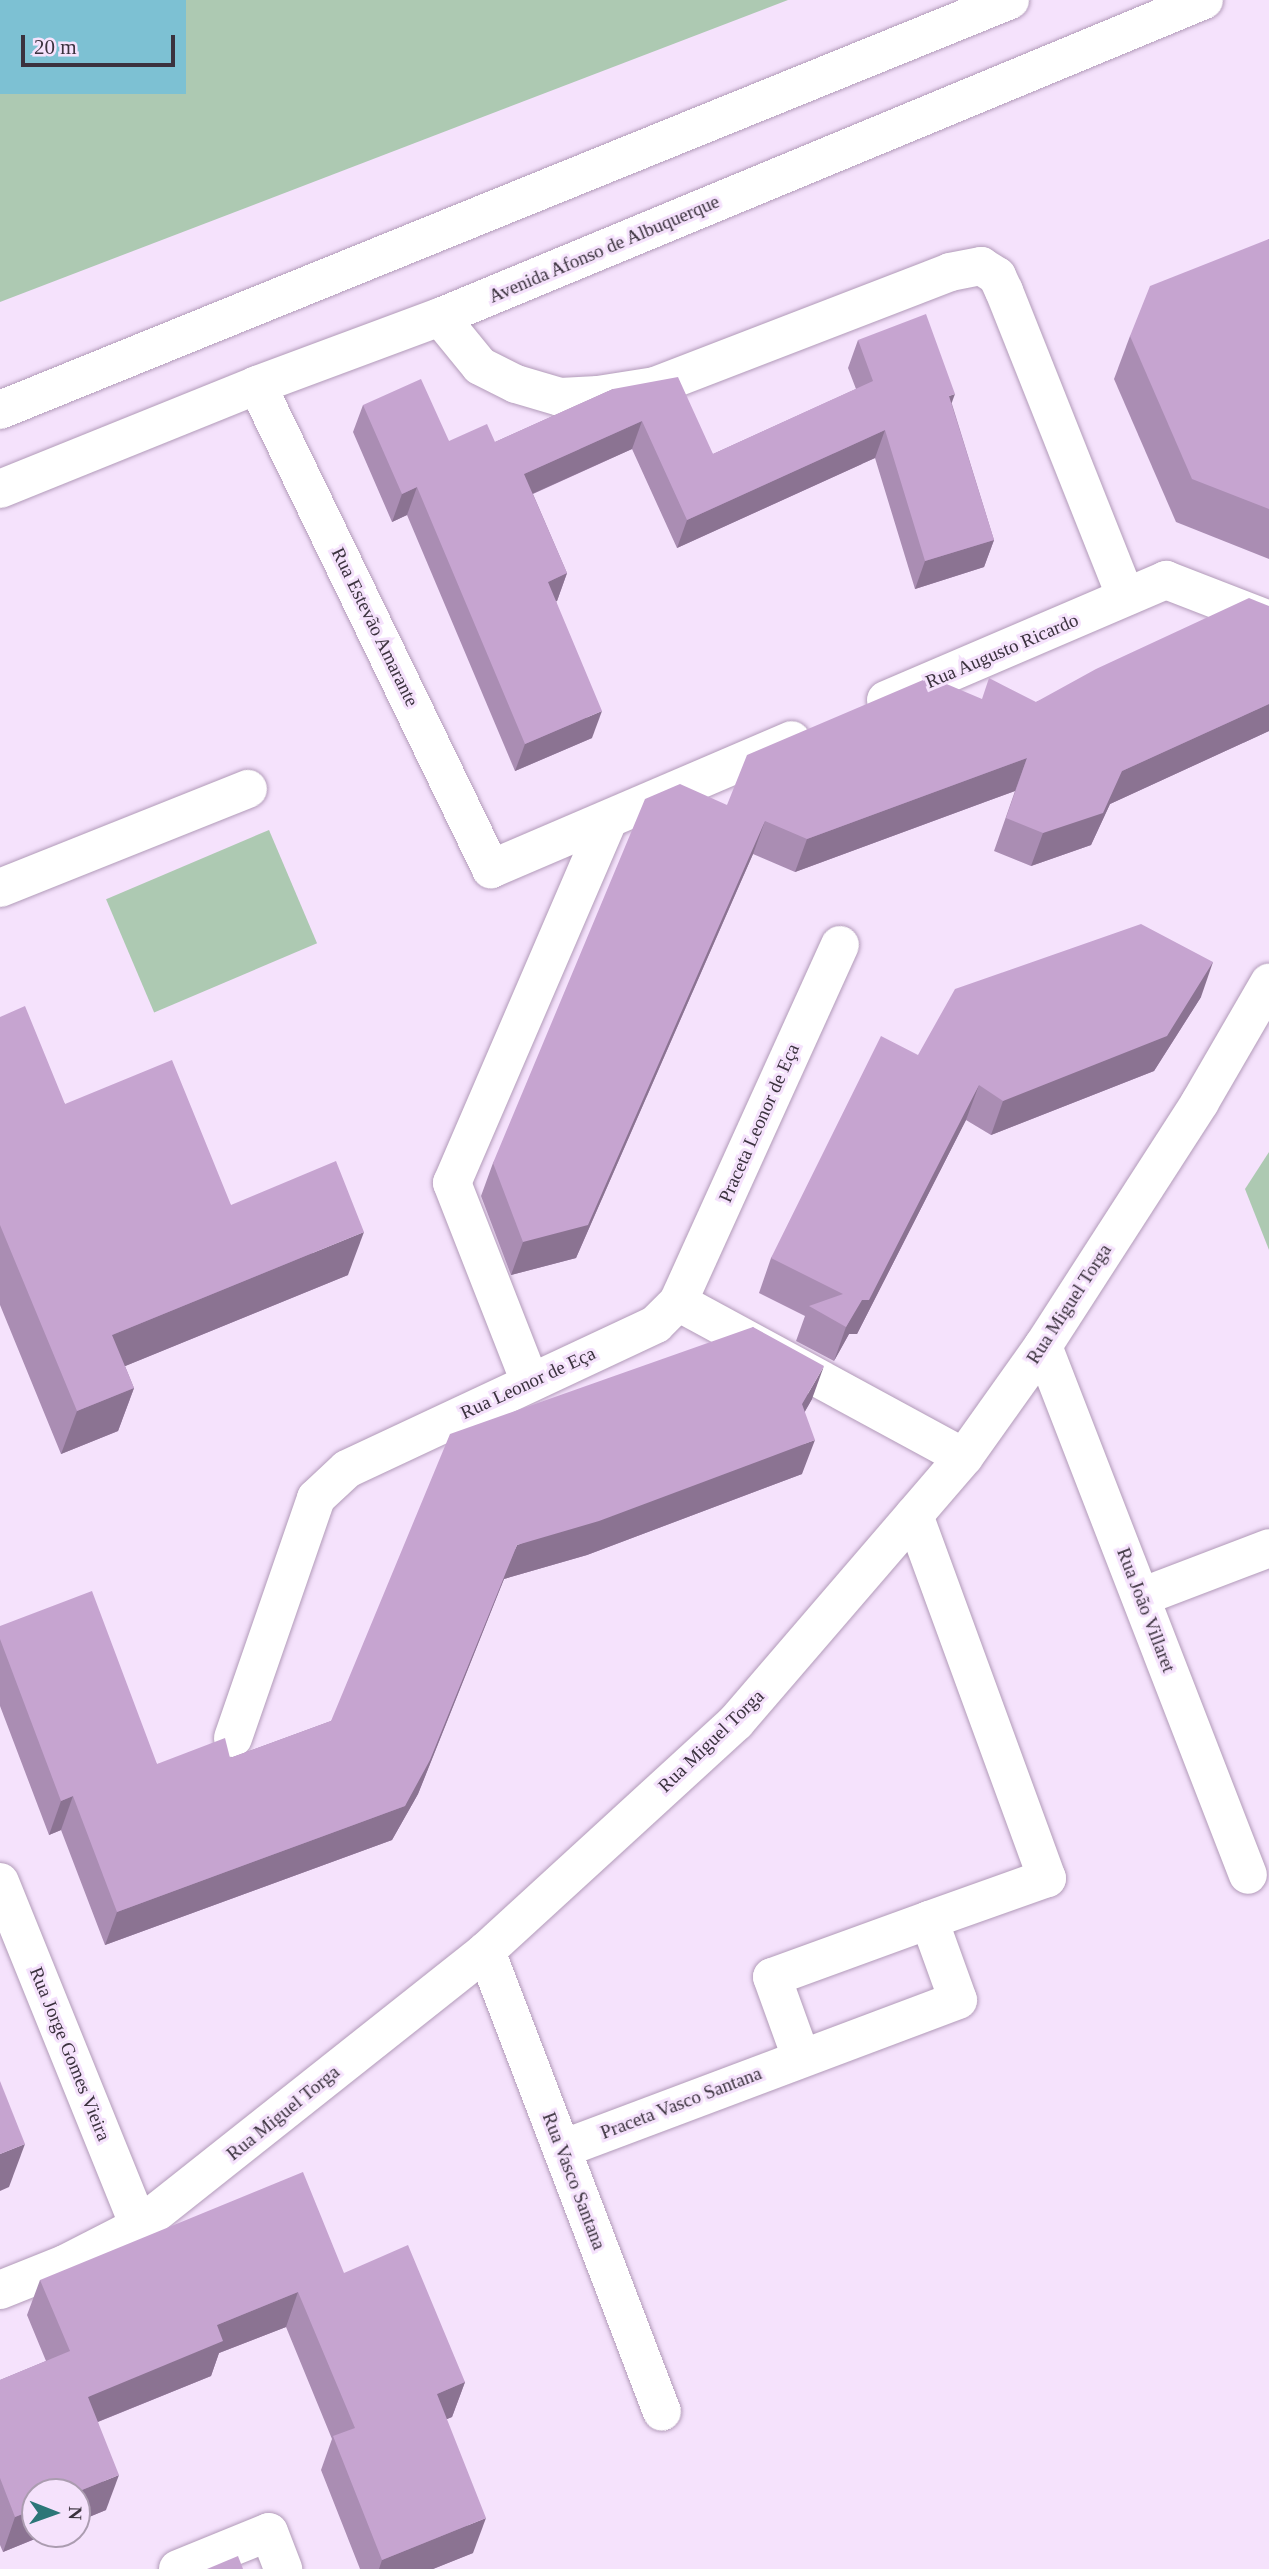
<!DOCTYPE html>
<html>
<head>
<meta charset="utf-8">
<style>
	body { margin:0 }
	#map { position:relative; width:1269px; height:2569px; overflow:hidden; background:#f5e2fc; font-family:Georgia,serif }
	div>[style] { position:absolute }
	.green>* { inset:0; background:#adc9b2; transform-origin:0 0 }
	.water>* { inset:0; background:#7dc1d3; transform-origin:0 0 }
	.roads { filter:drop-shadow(0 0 2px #b29bb9) drop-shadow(0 0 2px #b29bb9) }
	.street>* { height:38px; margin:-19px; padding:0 19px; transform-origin:19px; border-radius:19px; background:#fff }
	.primary>* { height:38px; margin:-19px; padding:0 19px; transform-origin:19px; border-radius:19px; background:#fff }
	.wall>* { inset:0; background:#aa8db3 }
	.shaded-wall>* { inset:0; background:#8b7392 }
	.building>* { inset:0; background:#c6a4d0 }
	span { translate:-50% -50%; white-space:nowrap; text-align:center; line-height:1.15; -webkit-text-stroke:6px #f5e2fc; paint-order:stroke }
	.street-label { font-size:19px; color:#3b323e }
	.north { position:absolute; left:21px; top:2478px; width:70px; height:70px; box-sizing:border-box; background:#f5e2fc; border:2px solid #ab9cb0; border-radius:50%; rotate:91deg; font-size:19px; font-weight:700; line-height:28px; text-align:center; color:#3b323e }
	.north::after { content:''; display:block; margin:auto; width:24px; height:32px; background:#2c7678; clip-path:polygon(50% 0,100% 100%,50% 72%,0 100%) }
	.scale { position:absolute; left:21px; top:35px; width:154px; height:32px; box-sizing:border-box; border:4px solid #3b323e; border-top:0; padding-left:9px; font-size:21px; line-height:24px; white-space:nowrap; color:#3b323e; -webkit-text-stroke:5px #f5e2fc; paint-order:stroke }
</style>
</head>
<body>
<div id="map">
	<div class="green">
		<i style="clip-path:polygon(0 0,788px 0,0 302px)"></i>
		<i style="left:269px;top:830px;width:123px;height:177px;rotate:67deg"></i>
		<i style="clip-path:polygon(1269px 1152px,1269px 1250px,1245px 1189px)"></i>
	</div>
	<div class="water">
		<i style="left:0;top:0;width:186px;height:94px"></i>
	</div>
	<div class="roads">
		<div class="street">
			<i style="left:440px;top:317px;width:63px;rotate:50.8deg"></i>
			<i style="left:480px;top:366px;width:40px;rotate:26.6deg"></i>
			<i style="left:516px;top:384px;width:46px;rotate:16.5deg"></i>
			<i style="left:560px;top:397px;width:38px;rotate:-3deg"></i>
			<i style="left:598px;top:395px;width:58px;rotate:-9deg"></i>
			<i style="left:655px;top:386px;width:316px;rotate:-21.1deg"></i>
			<i style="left:950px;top:272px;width:32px;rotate:-11deg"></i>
			<i style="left:981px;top:266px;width:19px;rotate:32deg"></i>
			<i style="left:997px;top:276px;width:17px;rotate:65deg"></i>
			<i style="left:1004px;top:291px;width:329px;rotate:68.3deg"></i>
			<i style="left:257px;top:385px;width:538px;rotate:64.2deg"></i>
			<i style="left:491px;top:869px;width:327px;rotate:-23.2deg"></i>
			<i style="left:886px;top:700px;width:305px;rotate:-23.2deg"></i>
			<i style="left:1166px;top:580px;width:110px;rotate:21.2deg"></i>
			<i style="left:0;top:888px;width:267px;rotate:-21.8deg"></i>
			<i style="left:678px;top:1302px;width:392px;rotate:-65.6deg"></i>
			<i style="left:1043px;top:1346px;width:567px;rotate:68.82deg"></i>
			<i style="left:530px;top:1382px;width:214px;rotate:-111.4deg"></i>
			<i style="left:452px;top:1183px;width:396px;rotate:-66.7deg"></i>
			<i style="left:914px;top:1515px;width:387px;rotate:69.9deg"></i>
			<i style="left:1047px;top:1878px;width:125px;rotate:160.4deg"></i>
			<i style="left:1141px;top:1597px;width:137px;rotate:-20.9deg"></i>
			<i style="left:233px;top:1738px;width:254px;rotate:-70.9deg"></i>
			<i style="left:316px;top:1498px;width:42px;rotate:-43.1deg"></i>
			<i style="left:347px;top:1469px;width:341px;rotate:-25.1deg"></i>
			<i style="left:656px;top:1324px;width:31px;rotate:-45deg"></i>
			<i style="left:678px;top:1302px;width:325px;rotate:28.5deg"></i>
			<i style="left:0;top:1882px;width:371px;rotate:68deg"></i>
			<i style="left:486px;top:1951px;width:493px;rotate:69.1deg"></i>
			<i style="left:562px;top:2149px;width:423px;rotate:-20.6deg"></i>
			<i style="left:958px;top:2000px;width:85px;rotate:-109.9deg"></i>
			<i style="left:929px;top:1920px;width:167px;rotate:160deg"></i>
			<i style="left:772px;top:1977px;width:85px;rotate:70.1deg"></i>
			<i style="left:0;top:2290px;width:70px;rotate:-21.8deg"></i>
			<i style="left:65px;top:2264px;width:83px;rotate:-27.2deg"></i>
			<i style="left:139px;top:2226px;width:443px;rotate:-38.4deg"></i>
			<i style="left:486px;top:1951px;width:339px;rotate:-42.5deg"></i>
			<i style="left:736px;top:1722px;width:350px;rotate:-49.3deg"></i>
			<i style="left:964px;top:1457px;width:136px;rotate:-54.6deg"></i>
			<i style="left:1043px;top:1346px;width:290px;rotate:-57.2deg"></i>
			<i style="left:1200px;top:1102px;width:138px;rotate:-59.9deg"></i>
			<i style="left:178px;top:2569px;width:98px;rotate:-22.1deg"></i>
			<i style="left:269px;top:2532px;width:40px;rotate:69deg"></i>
		</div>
		<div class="primary">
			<i style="left:0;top:410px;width:1090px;rotate:-22.09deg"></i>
			<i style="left:0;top:489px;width:277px;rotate:-22deg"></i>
			<i style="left:257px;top:385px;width:195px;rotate:-20.4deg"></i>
			<i style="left:440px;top:317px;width:827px;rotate:-22.53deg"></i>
		</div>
	</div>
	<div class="wall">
		<i style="clip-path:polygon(1269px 239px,1269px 559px,1176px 522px,1114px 379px,1130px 336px)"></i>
		<i style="clip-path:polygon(858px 340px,952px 404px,994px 540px,984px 567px,915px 589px,875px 458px,677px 548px,632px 449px,533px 494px,567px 573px,557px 601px,556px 601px,592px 738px,515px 771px,407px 515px,392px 522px,353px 432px,363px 405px,449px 441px,495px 442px,613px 389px,713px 454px,856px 389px,848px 368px)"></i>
		<i style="clip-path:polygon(1269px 606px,1269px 731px,1110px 804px,1091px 845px,1031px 866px,994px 851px,1015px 791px,795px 872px,753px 854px,576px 1258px,511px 1275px,481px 1196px,493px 1163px,727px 805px,981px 699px,1036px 702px)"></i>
		<i style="clip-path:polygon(1201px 997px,1154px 1071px,991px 1135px,966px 1120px,857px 1334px,849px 1334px,834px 1361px,796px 1341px,805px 1316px,759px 1293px,771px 1258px,918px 1055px)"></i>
		<i style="clip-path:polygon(0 1017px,65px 1104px,231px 1205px,348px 1275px,125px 1366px,134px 1388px,118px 1431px,61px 1454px,0 1305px)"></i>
		<i style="clip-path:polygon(753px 1327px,812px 1399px,805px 1411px,802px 1474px,587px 1555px,504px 1579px,418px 1794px,392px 1840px,105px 1945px,61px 1830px,49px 1835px,0 1706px,0 1626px,157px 1764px,230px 1758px,331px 1721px)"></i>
		<i style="clip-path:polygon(344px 2273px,465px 2382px,452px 2417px,446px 2419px,473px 2553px,433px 2569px,360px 2569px,321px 2470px,332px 2439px,286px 2327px,219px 2353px,211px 2376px,98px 2422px,106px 2510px,3px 2552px,0 2545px,0 2380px,46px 2361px,27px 2315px,40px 2280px)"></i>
	</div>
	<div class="shaded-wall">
		<i style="clip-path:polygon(955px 394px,945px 421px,949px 396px)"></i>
		<i style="clip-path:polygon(642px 421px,632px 449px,514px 502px,524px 474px)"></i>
		<i style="clip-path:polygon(885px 430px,875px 458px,677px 548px,687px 520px)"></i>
		<i style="clip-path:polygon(417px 487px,407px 515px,392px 522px,402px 494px)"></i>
		<i style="clip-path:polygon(994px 540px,984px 567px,915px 589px,925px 561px)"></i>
		<i style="clip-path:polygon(567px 573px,557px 601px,538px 609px,548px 582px)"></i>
		<i style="clip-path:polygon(1269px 704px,1269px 731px,1110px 804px,1091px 845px,1031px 866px,1043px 833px,1122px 771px)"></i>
		<i style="clip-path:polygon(602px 711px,592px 738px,515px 771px,525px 744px)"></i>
		<i style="clip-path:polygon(1027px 758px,1015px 791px,795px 872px,807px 839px)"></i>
		<i style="clip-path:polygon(765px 821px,753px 854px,576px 1258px,511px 1275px,523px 1242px)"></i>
		<i style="clip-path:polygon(1213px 962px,1201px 997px,1154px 1071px,991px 1135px,1003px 1101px)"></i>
		<i style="clip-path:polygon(979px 1085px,966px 1120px,857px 1334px,849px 1334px,834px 1361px,846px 1327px)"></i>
		<i style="clip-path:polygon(364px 1232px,348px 1275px,96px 1378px,112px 1335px)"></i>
		<i style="clip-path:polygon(824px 1366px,812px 1399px,790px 1438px,802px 1404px)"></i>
		<i style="clip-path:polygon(134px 1388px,118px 1431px,61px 1454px,77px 1411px)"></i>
		<i style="clip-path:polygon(815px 1440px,802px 1474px,587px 1555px,504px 1579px,418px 1794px,392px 1840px,105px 1945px,117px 1912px,405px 1806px,517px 1545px)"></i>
		<i style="clip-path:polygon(73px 1796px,61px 1830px,49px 1835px,61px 1801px)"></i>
		<i style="clip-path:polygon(25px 2144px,9px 2187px,0 2191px,0 2154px)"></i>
		<i style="clip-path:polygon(298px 2292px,286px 2327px,219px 2353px,211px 2376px,75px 2431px,88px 2397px,217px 2325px)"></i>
		<i style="clip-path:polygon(465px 2382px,452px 2417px,424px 2429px,437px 2394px)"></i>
		<i style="clip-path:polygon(119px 2475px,106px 2510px,77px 2522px,77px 2492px)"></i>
		<i style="clip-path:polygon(35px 2509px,35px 2534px,47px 2534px,3px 2552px,15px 2517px)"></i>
		<i style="clip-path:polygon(486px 2518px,473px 2553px,433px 2569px,379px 2569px,382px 2560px)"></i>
	</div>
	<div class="building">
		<i style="clip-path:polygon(1269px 239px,1269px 509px,1192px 479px,1130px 336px,1150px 286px)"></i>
		<i style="clip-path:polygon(926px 314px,955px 394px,949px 396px,994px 540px,925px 561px,885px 430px,687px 520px,642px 421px,524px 474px,567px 573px,548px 582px,602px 711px,525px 744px,417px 487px,402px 494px,363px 405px,421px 379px,449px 441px,487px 424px,495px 442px,613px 389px,678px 377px,713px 454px,873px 381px,858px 340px)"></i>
		<i style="clip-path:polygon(1249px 598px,1269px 606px,1269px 704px,1122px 771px,1103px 813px,1043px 833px,1006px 818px,1027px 758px,807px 839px,765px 821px,588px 1225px,523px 1242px,493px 1163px,645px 799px,680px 784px,727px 805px,747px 755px,930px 677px,982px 699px,989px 678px,1036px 702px,1096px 669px)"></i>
		<i style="clip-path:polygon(1141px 924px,1213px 962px,1167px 1036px,1003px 1101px,979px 1085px,869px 1300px,862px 1300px,846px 1327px,809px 1306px,843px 1294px,771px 1258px,881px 1036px,918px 1055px,955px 989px)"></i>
		<i style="clip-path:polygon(25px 1006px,65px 1104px,172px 1060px,231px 1205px,336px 1161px,364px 1232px,112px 1335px,134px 1388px,77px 1411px,0 1225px,0 1017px)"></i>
		<i style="clip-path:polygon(753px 1327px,824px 1366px,802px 1404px,815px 1440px,599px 1521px,517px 1545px,430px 1760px,405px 1806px,117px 1912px,73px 1796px,61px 1801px,0 1639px,0 1626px,92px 1591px,157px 1764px,225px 1738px,230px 1758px,331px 1721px,450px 1434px)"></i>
		<i style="clip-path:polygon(0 2081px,25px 2144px,0 2154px)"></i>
		<i style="clip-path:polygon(303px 2172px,344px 2273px,408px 2245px,465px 2382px,437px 2394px,486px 2518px,382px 2560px,333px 2436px,355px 2428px,298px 2292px,217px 2325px,223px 2341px,88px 2397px,119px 2475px,77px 2492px,35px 2492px,35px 2509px,15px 2517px,0 2478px,0 2380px,70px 2351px,40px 2280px)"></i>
		<i style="clip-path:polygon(238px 2556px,243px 2569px,207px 2569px)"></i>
	</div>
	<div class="street-label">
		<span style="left:604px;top:249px;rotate:-23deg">Avenida Afonso de Albuquerque</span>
		<span style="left:375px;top:627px;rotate:64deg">Rua Estevão Amarante</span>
		<span style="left:1002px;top:651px;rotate:-23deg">Rua Augusto Ricardo</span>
		<span style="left:759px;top:1123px;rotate:-66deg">Praceta Leonor de Eça</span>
		<span style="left:1069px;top:1304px;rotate:-57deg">Rua Miguel Torga</span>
		<span style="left:528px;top:1383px;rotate:-25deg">Rua Leonor de Eça</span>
		<span style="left:1146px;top:1610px;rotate:69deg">Rua João Villaret</span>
		<span style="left:711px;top:1741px;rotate:-44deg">Rua Miguel Torga</span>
		<span style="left:70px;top:2054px;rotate:68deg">Rua Jorge Gomes Vieira</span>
		<span style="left:681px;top:2103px;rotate:-21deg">Praceta Vasco Santana</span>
		<span style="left:283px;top:2113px;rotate:-39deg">Rua Miguel Torga</span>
		<span style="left:574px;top:2181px;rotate:69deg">Rua Vasco Santana</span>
	</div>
	<div class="north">N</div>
	<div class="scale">20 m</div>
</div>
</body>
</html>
